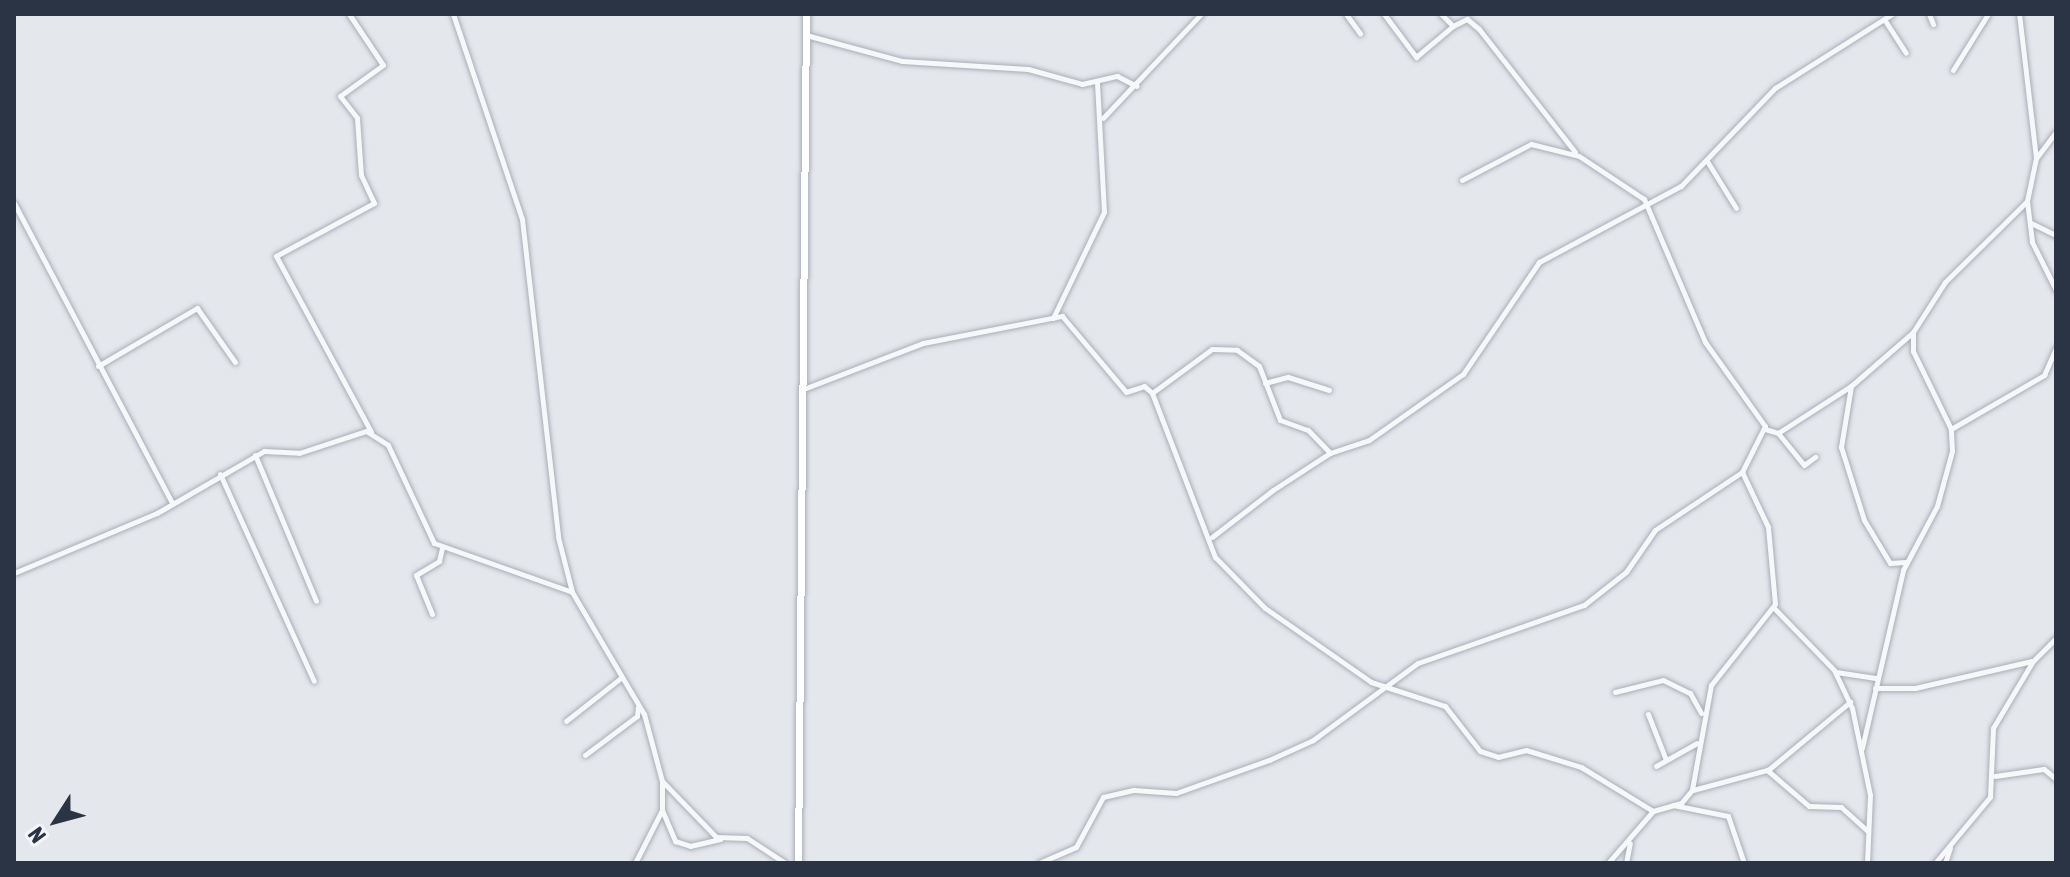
<!DOCTYPE html>
<html>
<head>
<meta charset="utf-8">
<style>
	body { margin:0 }
	#map { position:relative; width:2070px; height:877px; overflow:hidden; background:#e4e7ec; font-family:"Asap Condensed",sans-serif }
	div>[style] { position:absolute }
	.roads { filter:drop-shadow(0 0 2px #a9aeb7) drop-shadow(0 0 2px #a9aeb7) }
	.street>* { height:5px; margin:-2.5px; padding:0 2.5px; transform-origin:2.5px; border-radius:2.5px; background:#f7f8fa }
	.secondary>* { height:7px; margin:-3.5px; padding:0 3.5px; transform-origin:3.5px; border-radius:3.5px; background:#fff }
	span { translate:-50% -50%; white-space:nowrap; text-align:center; line-height:1.15; -webkit-text-stroke:8px #f4f6f9; paint-order:stroke }
	.frame { position:absolute; inset:0; border:16px solid #2b3445; pointer-events:none }
	.north { position:absolute; left:16px; top:781px; width:80px; height:80px; -webkit-text-stroke:6px #f4f6f9; paint-order:stroke; rotate:234deg; font-size:22px; font-weight:700; line-height:32px; text-align:center; color:#2b3445 }
	.north::after { content:''; display:block; margin:auto; width:28px; height:36px; background:#2b3445; clip-path:polygon(50% 0,100% 100%,50% 72%,0 100%) }
</style>
</head>
<body>
<div id="map">
	<div class="roads">
		<div class="street">
			<i style="left:349px;top:14px;width:61px;rotate:56.3deg"></i>
			<i style="left:383px;top:65px;width:53px;rotate:144.2deg"></i>
			<i style="left:340px;top:96px;width:28px;rotate:52deg"></i>
			<i style="left:357px;top:118px;width:57px;rotate:86deg"></i>
			<i style="left:361px;top:175px;width:31px;rotate:65deg"></i>
			<i style="left:374px;top:203px;width:111px;rotate:151.6deg"></i>
			<i style="left:276px;top:256px;width:200px;rotate:61.6deg"></i>
			<i style="left:453px;top:14px;width:216px;rotate:71.4deg"></i>
			<i style="left:522px;top:219px;width:320px;rotate:83.5deg"></i>
			<i style="left:558px;top:537px;width:57px;rotate:75.7deg"></i>
			<i style="left:572px;top:592px;width:142px;rotate:59.5deg"></i>
			<i style="left:644px;top:714px;width:69px;rotate:75deg"></i>
			<i style="left:662px;top:781px;width:78px;rotate:46deg"></i>
			<i style="left:716px;top:837px;width:31px;rotate:2deg"></i>
			<i style="left:747px;top:838px;width:45px;rotate:33.3deg"></i>
			<i style="left:1346px;top:14px;width:24px;rotate:54deg"></i>
			<i style="left:1384px;top:14px;width:54px;rotate:53.3deg"></i>
			<i style="left:1416px;top:57px;width:48px;rotate:-40deg"></i>
			<i style="left:1441px;top:14px;width:17px;rotate:45deg"></i>
			<i style="left:1453px;top:26px;width:16px;rotate:-27deg"></i>
			<i style="left:1467px;top:19px;width:16px;rotate:40deg"></i>
			<i style="left:1479px;top:29px;width:156px;rotate:52deg"></i>
			<i style="left:1929px;top:14px;width:11px;rotate:68deg"></i>
			<i style="left:1884px;top:19px;width:40px;rotate:57.1deg"></i>
			<i style="left:806px;top:35px;width:99px;rotate:15.2deg"></i>
			<i style="left:902px;top:61px;width:126px;rotate:3.6deg"></i>
			<i style="left:1028px;top:69px;width:56px;rotate:15.5deg"></i>
			<i style="left:1082px;top:84px;width:36px;rotate:-13deg"></i>
			<i style="left:1117px;top:76px;width:22px;rotate:27deg"></i>
			<i style="left:1953px;top:70px;width:66px;rotate:-58deg"></i>
			<i style="left:1103px;top:118px;width:143px;rotate:-46.7deg"></i>
			<i style="left:2037px;top:157px;width:31px;rotate:-53deg"></i>
			<i style="left:1707px;top:161px;width:55px;rotate:58.3deg"></i>
			<i style="left:1462px;top:180px;width:78px;rotate:-27.6deg"></i>
			<i style="left:1531px;top:144px;width:49px;rotate:14deg"></i>
			<i style="left:1579px;top:156px;width:78px;rotate:33.5deg"></i>
			<i style="left:1644px;top:199px;width:155px;rotate:66.9deg"></i>
			<i style="left:1705px;top:342px;width:103px;rotate:54.5deg"></i>
			<i style="left:1765px;top:426px;width:51px;rotate:116.6deg"></i>
			<i style="left:1742px;top:472px;width:61px;rotate:64.7deg"></i>
			<i style="left:1768px;top:527px;width:77px;rotate:84.8deg"></i>
			<i style="left:1775px;top:604px;width:103px;rotate:128.3deg"></i>
			<i style="left:1711px;top:685px;width:107px;rotate:100.3deg"></i>
			<i style="left:1692px;top:790px;width:17px;rotate:130deg"></i>
			<i style="left:1681px;top:803px;width:29px;rotate:164deg"></i>
			<i style="left:1653px;top:811px;width:69px;rotate:130.9deg"></i>
			<i style="left:2027px;top:201px;width:41px;rotate:83deg"></i>
			<i style="left:2032px;top:242px;width:54px;rotate:63.4deg"></i>
			<i style="left:14px;top:203px;width:337px;rotate:62.2deg"></i>
			<i style="left:2031px;top:223px;width:28px;rotate:26deg"></i>
			<i style="left:1053px;top:318px;width:118px;rotate:-64.3deg"></i>
			<i style="left:1104px;top:212px;width:129px;rotate:-93.1deg"></i>
			<i style="left:98px;top:366px;width:115px;rotate:-30.4deg"></i>
			<i style="left:197px;top:308px;width:66px;rotate:54.9deg"></i>
			<i style="left:1265px;top:383px;width:24px;rotate:-15deg"></i>
			<i style="left:1288px;top:377px;width:43px;rotate:17.6deg"></i>
			<i style="left:806px;top:388px;width:125px;rotate:-21deg"></i>
			<i style="left:923px;top:343px;width:142px;rotate:-11deg"></i>
			<i style="left:1062px;top:316px;width:99px;rotate:49.9deg"></i>
			<i style="left:1126px;top:392px;width:19px;rotate:-18deg"></i>
			<i style="left:1144px;top:386px;width:11px;rotate:41deg"></i>
			<i style="left:1152px;top:393px;width:176px;rotate:69deg"></i>
			<i style="left:1215px;top:557px;width:71px;rotate:45.6deg"></i>
			<i style="left:1265px;top:608px;width:129px;rotate:34.9deg"></i>
			<i style="left:1371px;top:682px;width:78px;rotate:18deg"></i>
			<i style="left:1445px;top:706px;width:57px;rotate:52.1deg"></i>
			<i style="left:1480px;top:751px;width:19px;rotate:18deg"></i>
			<i style="left:1498px;top:757px;width:29px;rotate:-14deg"></i>
			<i style="left:1526px;top:750px;width:58px;rotate:17.2deg"></i>
			<i style="left:1581px;top:767px;width:84px;rotate:31.4deg"></i>
			<i style="left:1152px;top:393px;width:74px;rotate:-36.3deg"></i>
			<i style="left:1212px;top:349px;width:25px;rotate:2deg"></i>
			<i style="left:1237px;top:350px;width:27px;rotate:36deg"></i>
			<i style="left:1259px;top:366px;width:58px;rotate:68.7deg"></i>
			<i style="left:1280px;top:420px;width:30px;rotate:20deg"></i>
			<i style="left:1308px;top:430px;width:32px;rotate:46deg"></i>
			<i style="left:1765px;top:429px;width:14px;rotate:17deg"></i>
			<i style="left:1778px;top:433px;width:87px;rotate:-32.8deg"></i>
			<i style="left:1951px;top:429px;width:108px;rotate:-30.1deg"></i>
			<i style="left:2044px;top:375px;width:30px;rotate:-66deg"></i>
			<i style="left:1778px;top:433px;width:41px;rotate:50.9deg"></i>
			<i style="left:1804px;top:465px;width:14px;rotate:-36deg"></i>
			<i style="left:255px;top:455px;width:158px;rotate:67.3deg"></i>
			<i style="left:220px;top:474px;width:227px;rotate:65.6deg"></i>
			<i style="left:1212px;top:537px;width:77px;rotate:-37.6deg"></i>
			<i style="left:1273px;top:490px;width:68px;rotate:-33deg"></i>
			<i style="left:1330px;top:453px;width:41px;rotate:-18.4deg"></i>
			<i style="left:1369px;top:440px;width:115px;rotate:-35.1deg"></i>
			<i style="left:1463px;top:374px;width:135px;rotate:-55.8deg"></i>
			<i style="left:1539px;top:262px;width:161px;rotate:-28.2deg"></i>
			<i style="left:1681px;top:186px;width:136px;rotate:-46.2deg"></i>
			<i style="left:1775px;top:88px;width:138px;rotate:-32.3deg"></i>
			<i style="left:1905px;top:562px;width:15px;rotate:176deg"></i>
			<i style="left:1890px;top:563px;width:50px;rotate:-121.2deg"></i>
			<i style="left:1864px;top:520px;width:77px;rotate:-107.5deg"></i>
			<i style="left:1841px;top:447px;width:62px;rotate:-80.7deg"></i>
			<i style="left:1851px;top:386px;width:81px;rotate:-41deg"></i>
			<i style="left:14px;top:573px;width:155px;rotate:-22.8deg"></i>
			<i style="left:157px;top:513px;width:124px;rotate:-30.1deg"></i>
			<i style="left:264px;top:451px;width:35px;rotate:3deg"></i>
			<i style="left:299px;top:453px;width:71px;rotate:-18.2deg"></i>
			<i style="left:366px;top:431px;width:26px;rotate:32deg"></i>
			<i style="left:388px;top:445px;width:108px;rotate:64.9deg"></i>
			<i style="left:434px;top:543px;width:146px;rotate:19.5deg"></i>
			<i style="left:1774px;top:608px;width:86px;rotate:45.9deg"></i>
			<i style="left:1834px;top:670px;width:42px;rotate:64.7deg"></i>
			<i style="left:1852px;top:708px;width:89px;rotate:78.3deg"></i>
			<i style="left:1870px;top:795px;width:68px;rotate:92.5deg"></i>
			<i style="left:432px;top:614px;width:42px;rotate:-112.3deg"></i>
			<i style="left:416px;top:575px;width:27px;rotate:-31deg"></i>
			<i style="left:439px;top:561px;width:13px;rotate:-77deg"></i>
			<i style="left:1836px;top:672px;width:40px;rotate:8.5deg"></i>
			<i style="left:1875px;top:688px;width:40px"></i>
			<i style="left:1915px;top:688px;width:120px;rotate:-13deg"></i>
			<i style="left:1615px;top:692px;width:49px;rotate:-14deg"></i>
			<i style="left:1663px;top:680px;width:30px;rotate:26deg"></i>
			<i style="left:1690px;top:693px;width:23px;rotate:61deg"></i>
			<i style="left:1648px;top:714px;width:49px;rotate:68.6deg"></i>
			<i style="left:566px;top:721px;width:71px;rotate:-38.2deg"></i>
			<i style="left:1862px;top:748px;width:183px;rotate:-77deg"></i>
			<i style="left:1903px;top:570px;width:72px;rotate:-62deg"></i>
			<i style="left:1937px;top:506px;width:57px;rotate:-74.7deg"></i>
			<i style="left:1952px;top:451px;width:22px;rotate:-93deg"></i>
			<i style="left:1951px;top:429px;width:87px;rotate:-116deg"></i>
			<i style="left:1913px;top:351px;width:19px;rotate:-90deg"></i>
			<i style="left:1913px;top:332px;width:59px;rotate:-57.4deg"></i>
			<i style="left:1945px;top:282px;width:115px;rotate:-44.6deg"></i>
			<i style="left:2027px;top:201px;width:44px;rotate:-78.2deg"></i>
			<i style="left:2036px;top:158px;width:145px;rotate:-96.7deg"></i>
			<i style="left:585px;top:755px;width:65px;rotate:-36.9deg"></i>
			<i style="left:637px;top:716px;width:9px;rotate:-84deg"></i>
			<i style="left:1656px;top:766px;width:47px;rotate:-29.3deg"></i>
			<i style="left:1768px;top:770px;width:107px;rotate:-39.7deg"></i>
			<i style="left:1995px;top:776px;width:49px;rotate:-8.1deg"></i>
			<i style="left:2044px;top:769px;width:16px;rotate:40deg"></i>
			<i style="left:662px;top:781px;width:29px;rotate:90deg"></i>
			<i style="left:662px;top:810px;width:34px;rotate:67deg"></i>
			<i style="left:675px;top:841px;width:16px;rotate:18deg"></i>
			<i style="left:690px;top:846px;width:31px;rotate:-13deg"></i>
			<i style="left:1693px;top:790px;width:77px;rotate:-15.1deg"></i>
			<i style="left:1767px;top:770px;width:55px;rotate:40.6deg"></i>
			<i style="left:1809px;top:806px;width:32px;rotate:2deg"></i>
			<i style="left:1841px;top:807px;width:36px;rotate:42deg"></i>
			<i style="left:1673px;top:805px;width:56px;rotate:11.3deg"></i>
			<i style="left:1728px;top:816px;width:50px;rotate:71.2deg"></i>
			<i style="left:635px;top:863px;width:59px;rotate:-63deg"></i>
			<i style="left:1039px;top:863px;width:40px;rotate:-23.4deg"></i>
			<i style="left:1076px;top:847px;width:57px;rotate:-61.6deg"></i>
			<i style="left:1103px;top:797px;width:32px;rotate:-13deg"></i>
			<i style="left:1134px;top:790px;width:42px;rotate:4.1deg"></i>
			<i style="left:1176px;top:793px;width:99px;rotate:-19.5deg"></i>
			<i style="left:1269px;top:760px;width:48px;rotate:-24.4deg"></i>
			<i style="left:1313px;top:740px;width:130px;rotate:-36.3deg"></i>
			<i style="left:1418px;top:663px;width:176px;rotate:-19.3deg"></i>
			<i style="left:1584px;top:605px;width:53px;rotate:-38.2deg"></i>
			<i style="left:1626px;top:572px;width:51px;rotate:-55.4deg"></i>
			<i style="left:1655px;top:530px;width:105px;rotate:-33.7deg"></i>
			<i style="left:1626px;top:863px;width:20px;rotate:-79deg"></i>
			<i style="left:1935px;top:863px;width:86px;rotate:-50.2deg"></i>
			<i style="left:1990px;top:797px;width:69px;rotate:-87.5deg"></i>
			<i style="left:1993px;top:728px;width:78px;rotate:-59.2deg"></i>
			<i style="left:2033px;top:661px;width:33px;rotate:-45deg"></i>
			<i style="left:1945px;top:863px;width:16px;rotate:-72deg"></i>
		</div>
		<div class="secondary">
			<i style="left:798px;top:863px;width:849px;rotate:-89.46deg"></i>
		</div>
	</div>
	<div class="frame"></div>
	<div class="north">N</div>
</div>
</body>
</html>
